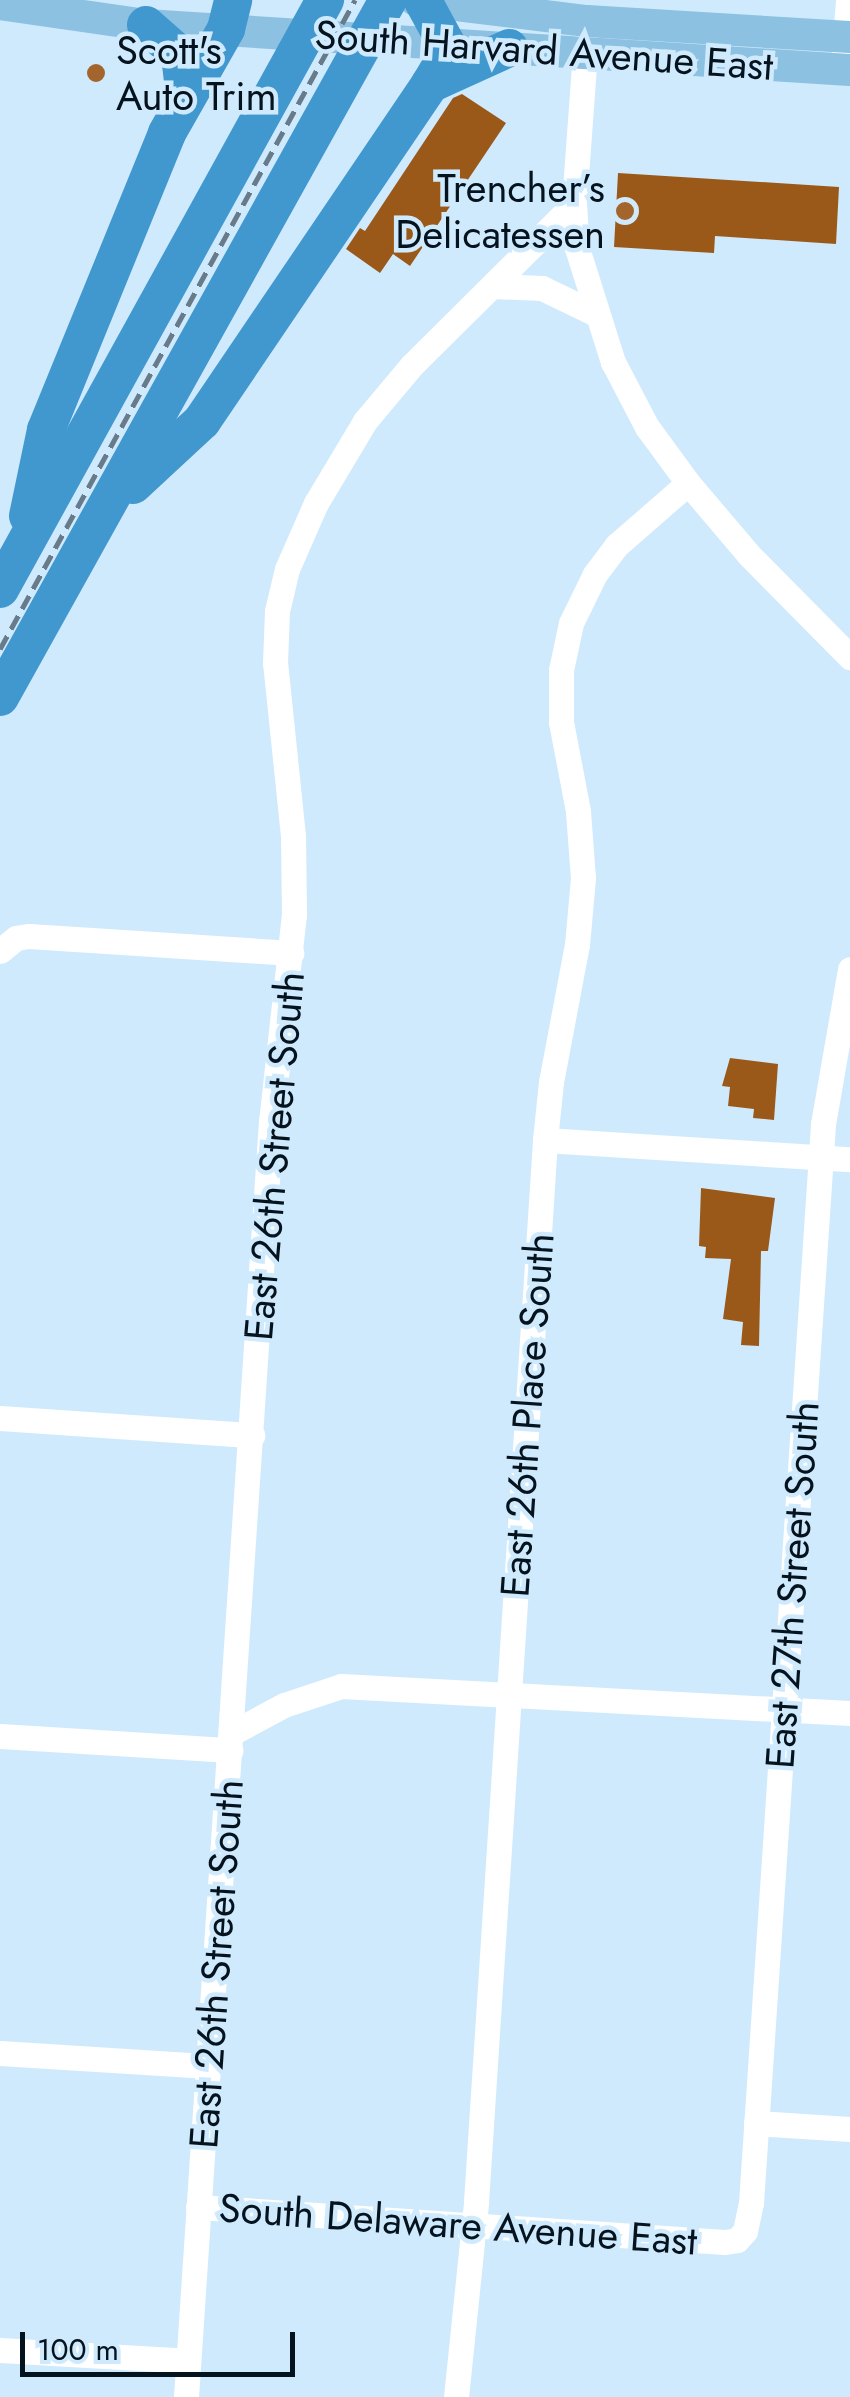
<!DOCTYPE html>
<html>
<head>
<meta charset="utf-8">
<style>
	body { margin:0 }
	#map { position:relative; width:850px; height:2397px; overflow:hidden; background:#d0eafd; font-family:Jost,sans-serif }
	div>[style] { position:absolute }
	.building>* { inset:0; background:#9a5918 }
	.minor>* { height:25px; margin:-12.5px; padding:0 12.5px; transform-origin:12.5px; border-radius:12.5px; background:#fff }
	.major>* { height:32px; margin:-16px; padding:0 16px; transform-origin:16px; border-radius:16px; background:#8dc1e2 }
	.highway>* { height:38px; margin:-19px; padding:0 19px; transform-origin:19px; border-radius:19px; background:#4198ce }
	.rail>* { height:5px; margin-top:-2.5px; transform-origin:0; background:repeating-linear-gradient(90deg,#677b8a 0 15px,transparent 0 23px) }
	.dots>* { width:28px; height:28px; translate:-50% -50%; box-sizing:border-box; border:5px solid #d0eafd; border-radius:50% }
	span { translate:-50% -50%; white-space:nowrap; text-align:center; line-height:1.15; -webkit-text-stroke:9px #d0eafd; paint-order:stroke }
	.poi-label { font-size:40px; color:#04131e }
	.left { translate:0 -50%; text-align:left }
	.right { translate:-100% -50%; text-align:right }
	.street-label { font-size:40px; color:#04131e }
	.scale { position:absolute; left:20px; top:2332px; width:275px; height:45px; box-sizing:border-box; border:5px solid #04131e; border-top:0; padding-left:12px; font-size:30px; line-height:35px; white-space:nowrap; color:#04131e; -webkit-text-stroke:8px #d0eafd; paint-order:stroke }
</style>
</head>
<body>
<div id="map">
	<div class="building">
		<i style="clip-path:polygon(462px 94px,506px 123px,410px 266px,393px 254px,380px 273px,346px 249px,360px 228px,365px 231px,453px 98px)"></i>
		<i style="clip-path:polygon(618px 173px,839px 187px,836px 244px,715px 236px,714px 253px,614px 247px)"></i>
		<i style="clip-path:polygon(730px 1058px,778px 1064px,774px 1120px,753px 1118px,754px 1109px,728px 1106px,730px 1087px,722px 1086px)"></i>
		<i style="clip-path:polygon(701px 1188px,775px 1198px,768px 1251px,761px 1251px,759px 1346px,741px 1345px,743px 1322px,723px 1319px,731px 1259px,705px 1258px,706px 1247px,699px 1246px)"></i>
	</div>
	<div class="minor">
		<i style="left:586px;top:39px;width:165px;rotate:94.2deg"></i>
		<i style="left:574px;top:204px;width:44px;rotate:86.1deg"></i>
		<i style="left:577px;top:248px;width:120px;rotate:72.5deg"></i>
		<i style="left:613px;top:362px;width:73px;rotate:62.4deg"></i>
		<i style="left:647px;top:427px;width:69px;rotate:53.8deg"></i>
		<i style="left:688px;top:483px;width:94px;rotate:49.7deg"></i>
		<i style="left:749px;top:555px;width:144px;rotate:45.3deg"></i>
		<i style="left:844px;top:55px;width:55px;rotate:-85.8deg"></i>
		<i style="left:493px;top:286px;width:49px;rotate:2.3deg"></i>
		<i style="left:542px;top:288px;width:58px;rotate:25.7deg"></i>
		<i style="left:0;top:951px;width:21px;rotate:-39deg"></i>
		<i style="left:16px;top:938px;width:13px;rotate:-9deg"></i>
		<i style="left:29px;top:936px;width:263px;rotate:3.7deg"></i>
		<i style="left:545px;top:1140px;width:306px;rotate:3.6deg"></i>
		<i style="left:0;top:1418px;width:253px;rotate:3.9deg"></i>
		<i style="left:232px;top:1733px;width:59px;rotate:-28.3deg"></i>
		<i style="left:284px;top:1705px;width:60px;rotate:-18.4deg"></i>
		<i style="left:341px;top:1686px;width:510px;rotate:3.04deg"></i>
		<i style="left:0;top:1736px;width:231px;rotate:3.5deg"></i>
		<i style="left:0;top:2053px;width:209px;rotate:3.6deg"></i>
		<i style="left:756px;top:2123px;width:94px;rotate:3.7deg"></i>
		<i style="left:198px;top:2207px;width:528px;rotate:3.8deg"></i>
		<i style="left:725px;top:2242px;width:12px;rotate:-9deg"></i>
		<i style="left:737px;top:2240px;width:12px;rotate:-48deg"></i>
		<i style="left:745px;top:2231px;width:29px;rotate:-78deg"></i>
		<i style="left:751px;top:2203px;width:1081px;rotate:-86.18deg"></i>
		<i style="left:823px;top:1124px;width:157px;rotate:-80.1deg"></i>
		<i style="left:0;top:2350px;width:188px;rotate:3.3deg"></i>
		<i style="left:186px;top:2397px;width:1278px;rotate:-86.19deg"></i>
		<i style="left:271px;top:1122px;width:208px;rotate:-83.7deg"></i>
		<i style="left:294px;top:915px;width:79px;rotate:-90.7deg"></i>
		<i style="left:293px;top:836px;width:174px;rotate:-95.9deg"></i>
		<i style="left:275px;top:663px;width:52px;rotate:-87.8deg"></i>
		<i style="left:277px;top:611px;width:43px;rotate:-76.6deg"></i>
		<i style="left:287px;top:569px;width:72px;rotate:-66.3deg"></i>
		<i style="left:316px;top:503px;width:96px;rotate:-59.1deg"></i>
		<i style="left:365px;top:421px;width:73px;rotate:-50deg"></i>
		<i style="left:412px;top:365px;width:228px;rotate:-44.8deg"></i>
		<i style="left:456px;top:2397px;width:196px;rotate:-84.1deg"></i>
		<i style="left:476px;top:2202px;width:1064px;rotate:-86.28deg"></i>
		<i style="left:545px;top:1140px;width:58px;rotate:-84.1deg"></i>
		<i style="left:551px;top:1082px;width:139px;rotate:-79.3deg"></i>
		<i style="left:577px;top:945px;width:67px;rotate:-84.9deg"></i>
		<i style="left:583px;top:878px;width:67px;rotate:-94.3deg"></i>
		<i style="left:578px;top:811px;width:91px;rotate:-100.8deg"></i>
		<i style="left:561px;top:722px;width:52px;rotate:-90deg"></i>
		<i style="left:561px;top:670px;width:48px;rotate:-78deg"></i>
		<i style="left:571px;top:623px;width:55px;rotate:-63.9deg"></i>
		<i style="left:595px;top:574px;width:36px;rotate:-53deg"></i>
		<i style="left:617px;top:545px;width:94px;rotate:-41.1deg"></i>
	</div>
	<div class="major">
		<i style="left:415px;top:0;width:173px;rotate:7deg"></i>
		<i style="left:587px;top:21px;width:263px;rotate:3.5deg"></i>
		<i style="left:0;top:4px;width:148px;rotate:8.2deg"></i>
		<i style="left:146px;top:25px;width:705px;rotate:3.66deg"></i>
	</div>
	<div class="highway">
		<i style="left:146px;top:25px;width:45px;rotate:41.4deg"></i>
		<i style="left:180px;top:55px;width:44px;rotate:83.5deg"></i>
		<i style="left:430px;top:84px;width:87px;rotate:-24.5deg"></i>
		<i style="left:133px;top:485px;width:94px;rotate:-42.8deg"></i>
		<i style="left:202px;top:421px;width:407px;rotate:-55.9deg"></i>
		<i style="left:430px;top:84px;width:29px;rotate:-59deg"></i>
		<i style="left:445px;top:59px;width:14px;rotate:-82deg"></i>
		<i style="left:447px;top:45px;width:50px;rotate:-118.6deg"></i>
		<i style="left:28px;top:516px;width:88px;rotate:-78.2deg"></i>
		<i style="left:46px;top:430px;width:321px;rotate:-67.8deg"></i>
		<i style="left:167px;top:133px;width:120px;rotate:-60.4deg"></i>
		<i style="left:226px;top:29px;width:30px;rotate:-76deg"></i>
		<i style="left:0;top:589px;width:673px;rotate:-61.11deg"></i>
		<i style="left:0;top:697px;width:798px;rotate:-60.9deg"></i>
	</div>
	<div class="rail">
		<i style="left:0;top:649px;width:740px;rotate:-61.32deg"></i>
	</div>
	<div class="dots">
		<i style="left:96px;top:73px;background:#a4652c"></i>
		<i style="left:625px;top:211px;background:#a4652c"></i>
	</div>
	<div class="poi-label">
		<span class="left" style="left:116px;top:73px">Scott's<br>Auto Trim</span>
		<span class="right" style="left:605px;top:211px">Trencher’s<br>Delicatessen</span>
	</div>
	<div class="street-label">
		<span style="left:544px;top:50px;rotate:4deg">South Harvard Avenue East</span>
		<span style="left:274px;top:1156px;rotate:-85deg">East 26th Street South</span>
		<span style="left:527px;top:1415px;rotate:-86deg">East 26th Place South</span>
		<span style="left:792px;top:1585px;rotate:-86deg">East 27th Street South</span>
		<span style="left:216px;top:1964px;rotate:-86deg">East 26th Street South</span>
		<span style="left:458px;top:2224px;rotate:4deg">South Delaware Avenue East</span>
	</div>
	<div class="scale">100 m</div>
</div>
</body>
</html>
